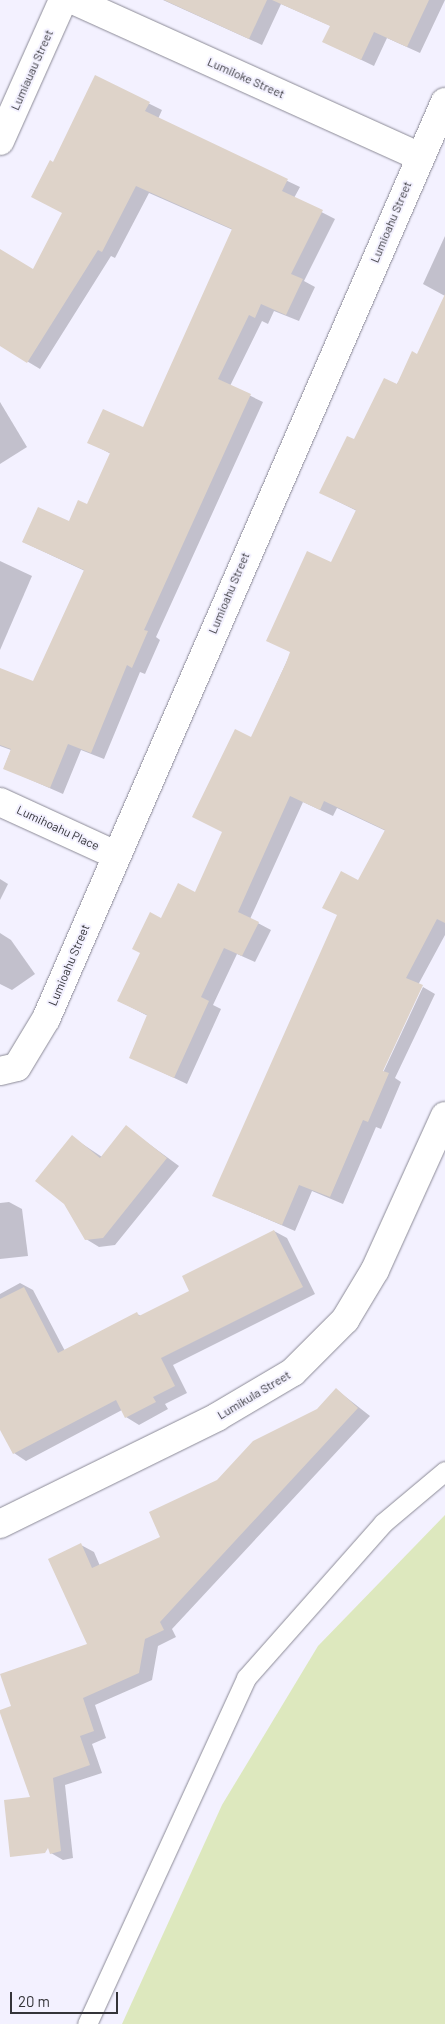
<!DOCTYPE html>
<html>
<head>
<meta charset="utf-8">
<style>
	body { margin:0 }
	#map { position:relative; width:445px; height:2024px; overflow:hidden; background:#f3f1ff; font-family:Barlow,sans-serif }
	div>[style] { position:absolute }
	.green>* { inset:0; background:#dde8be }
	.shadow>* { inset:0; background:#0003 }
	.building>* { inset:0; background:#ded3c9 }
	.roads { filter:drop-shadow(0 0 1px #8b8a96) drop-shadow(0 0 1px #8b8a96) }
	.service>* { height:19px; margin:-9.5px; padding:0 9.5px; transform-origin:9.5px; border-radius:9.5px; background:#fff }
	.minor>* { height:28px; margin:-14px; padding:0 14px; transform-origin:14px; border-radius:14px; background:#fff }
	.tertiary>* { height:28px; margin:-14px; padding:0 14px; transform-origin:14px; border-radius:14px; background:#fff }
	span { translate:-50% -50%; white-space:nowrap; text-align:center; line-height:1.15; -webkit-text-stroke:4px #f3f1ff; paint-order:stroke }
	.street-label { font-size:12px; color:#343439 }
	.scale { position:absolute; left:10px; top:1992px; width:108px; height:22px; box-sizing:border-box; border:2px solid #343439; border-top:0; padding-left:6px; font-size:15px; line-height:18px; white-space:nowrap; color:#343439; -webkit-text-stroke:4px #f3f1ff; paint-order:stroke }
</style>
</head>
<body>
<div id="map">
	<div class="green">
		<i style="clip-path:polygon(445px 1515px,445px 2024px,122px 2024px,222px 1805px,318px 1646px)"></i>
	</div>
	<div class="shadow">
		<i style="clip-path:polygon(163px 0,445px 0,420px 53px,387px 38px,374px 66px,324px 42px,331px 26px,281px 4px,262px 45px)"></i>
		<i style="clip-path:polygon(95px 77px,162px 110px,158px 119px,300px 187px,294px 198px,335px 219px,304px 281px,315px 287px,299px 321px,274px 311px,268px 324px,262px 321px,230px 386px,263px 402px,156px 637px,160px 640px,145px 674px,140px 672px,104px 759px,81px 750px,63px 794px,4px 768px,11px 750px,0 746px,0 707px,34px 683px,85px 571px,23px 542px,70px 523px,88px 505px,111px 454px,89px 442px,144px 429px,233px 230px,149px 193px,115px 258px,111px 256px,40px 369px,0 345px,0 255px,33px 271px,64px 213px,54px 163px)"></i>
		<i style="clip-path:polygon(445px 236px,445px 296px,423px 284px)"></i>
		<i style="clip-path:polygon(445px 297px,445px 935px,418px 985px,379px 1076px,381px 1077px,423px 987px,435px 994px,395px 1078px,401px 1082px,381px 1129px,376px 1127px,343px 1204px,312px 1191px,295px 1231px,214px 1196px,359px 881px,386px 831px,337px 808px,333px 816px,303px 802px,250px 919px,271px 930px,255px 962px,237px 954px,213px 1005px,221px 1009px,187px 1084px,130px 1057px,148px 1016px,119px 1001px,162px 919px,196px 893px,224px 832px,252px 738px,291px 652px,268px 640px,332px 564px,357px 511px,333px 499px,355px 441px,418px 355px)"></i>
		<i style="clip-path:polygon(0 402px,27px 447px,0 464px)"></i>
		<i style="clip-path:polygon(0 561px,32px 576px,0 650px)"></i>
		<i style="clip-path:polygon(0 879px,8px 884px,0 900px)"></i>
		<i style="clip-path:polygon(0 933px,11px 940px,35px 974px,12px 990px,0 984px)"></i>
		<i style="clip-path:polygon(126px 1127px,179px 1166px,115px 1245px,99px 1247px,86px 1239px,72px 1137px,102px 1157px)"></i>
		<i style="clip-path:polygon(9px 1202px,22px 1209px,28px 1256px,0 1259px,0 1203px)"></i>
		<i style="clip-path:polygon(274px 1231px,287px 1238px,315px 1294px,173px 1365px,187px 1393px,165px 1404px,168px 1409px,139px 1425px,126px 1417px,122px 1410px,26px 1461px,14px 1453px,0 1427px,0 1294px,20px 1283px,33px 1290px,65px 1351px,137px 1314px,141px 1316px,191px 1292px)"></i>
		<i style="clip-path:polygon(337px 1390px,370px 1416px,172px 1629px,176px 1637px,158px 1646px,152px 1680px,95px 1705px,106px 1738px,92px 1744px,102px 1773px,65px 1785px,73px 1858px,63px 1860px,51px 1853px,12px 1707px,89px 1645px,81px 1545px,94px 1552px,100px 1566px,162px 1538px,218px 1481px,318px 1410px)"></i>
	</div>
	<div class="building">
		<i style="clip-path:polygon(164px 0,267px 0,249px 39px)"></i>
		<i style="clip-path:polygon(272px 0,429px 0,407px 47px,374px 32px,361px 60px,322px 42px,330px 26px)"></i>
		<i style="clip-path:polygon(95px 75px,150px 102px,145px 111px,288px 179px,282px 191px,323px 210px,291px 274px,303px 279px,286px 315px,261px 304px,255px 318px,249px 315px,218px 379px,251px 394px,144px 630px,148px 631px,132px 668px,127px 665px,91px 753px,68px 744px,50px 788px,3px 769px,11px 749px,0 745px,0 668px,33px 681px,84px 570px,22px 542px,38px 507px,69px 521px,78px 500px,87px 504px,110px 453px,87px 443px,103px 409px,143px 427px,232px 229px,136px 186px,102px 252px,98px 250px,27px 363px,0 346px,0 249px,33px 269px,62px 213px,31px 197px,50px 160px,53px 162px)"></i>
		<i style="clip-path:polygon(445px 294px,445px 923px,437px 919px,406px 978px,423px 985px,383px 1071px,389px 1073px,368px 1122px,363px 1120px,330px 1197px,299px 1185px,282px 1225px,212px 1196px,337px 915px,322px 908px,341px 871px,358px 880px,385px 830px,324px 801px,320px 810px,290px 796px,238px 912px,259px 922px,242px 956px,224px 948px,201px 997px,209px 1001px,174px 1078px,129px 1058px,147px 1015px,117px 1001px,140px 953px,132px 949px,150px 912px,161px 918px,178px 883px,195px 892px,222px 832px,192px 817px,235px 729px,251px 737px,286px 663px,290px 652px,266px 641px,307px 551px,331px 562px,356px 510px,319px 493px,347px 436px,354px 439px,384px 378px,397px 384px,412px 351px,417px 354px)"></i>
		<i style="clip-path:polygon(126px 1125px,167px 1158px,103px 1238px,85px 1240px,64px 1204px,35px 1181px,72px 1135px,100px 1158px)"></i>
		<i style="clip-path:polygon(274px 1230px,303px 1287px,161px 1358px,175px 1386px,153px 1397px,156px 1402px,125px 1418px,116px 1400px,13px 1454px,0 1430px,0 1299px,24px 1287px,58px 1353px,137px 1312px,139px 1316px,189px 1291px,182px 1276px)"></i>
		<i style="clip-path:polygon(336px 1388px,358px 1408px,160px 1622px,164px 1630px,145px 1639px,139px 1673px,83px 1698px,94px 1731px,80px 1736px,90px 1765px,53px 1778px,61px 1851px,50px 1854px,48px 1848px,45px 1853px,10px 1857px,4px 1800px,30px 1797px,0 1713px,0 1710px,11px 1706px,0 1674px,87px 1644px,48px 1559px,81px 1543px,92px 1568px,160px 1537px,149px 1512px,217px 1480px,253px 1441px,317px 1409px)"></i>
	</div>
	<div class="roads">
		<div class="service">
			<i style="left:87px;top:2024px;width:381px;rotate:-65.3deg"></i>
			<i style="left:246px;top:1678px;width:207px;rotate:-48.5deg"></i>
			<i style="left:383px;top:1523px;width:81px;rotate:-40deg"></i>
		</div>
		<div class="minor">
			<i style="left:73px;top:0;width:380px;rotate:24.3deg"></i>
			<i style="left:0;top:802px;width:128px;rotate:24.6deg"></i>
			<i style="left:0;top:1071px;width:17px;rotate:-13deg"></i>
			<i style="left:17px;top:1067px;width:56px;rotate:-58.9deg"></i>
			<i style="left:46px;top:1019px;width:1000px;rotate:-66.49deg"></i>
			<i style="left:0;top:1524px;width:242px;rotate:-26.2deg"></i>
			<i style="left:217px;top:1417px;width:88px;rotate:-30.6deg"></i>
			<i style="left:293px;top:1372px;width:74px;rotate:-45deg"></i>
			<i style="left:345px;top:1320px;width:58px;rotate:-59deg"></i>
			<i style="left:375px;top:1270px;width:169px;rotate:-65.6deg"></i>
		</div>
		<div class="tertiary">
			<i style="left:0;top:141px;width:154px;rotate:-65.9deg"></i>
		</div>
	</div>
	<div class="street-label">
		<span style="left:32px;top:70px;rotate:-66deg">Lumiauau Street</span>
		<span style="left:246px;top:78px;rotate:24deg">Lumiloke Street</span>
		<span style="left:391px;top:222px;rotate:-67deg">Lumioahu Street</span>
		<span style="left:229px;top:593px;rotate:-67deg">Lumioahu Street</span>
		<span style="left:58px;top:828px;rotate:25deg">Lumihoahu Place</span>
		<span style="left:69px;top:965px;rotate:-67deg">Lumioahu Street</span>
		<span style="left:254px;top:1395px;rotate:-31deg">Lumikula Street</span>
	</div>
	<div class="scale">20 m</div>
</div>
</body>
</html>
